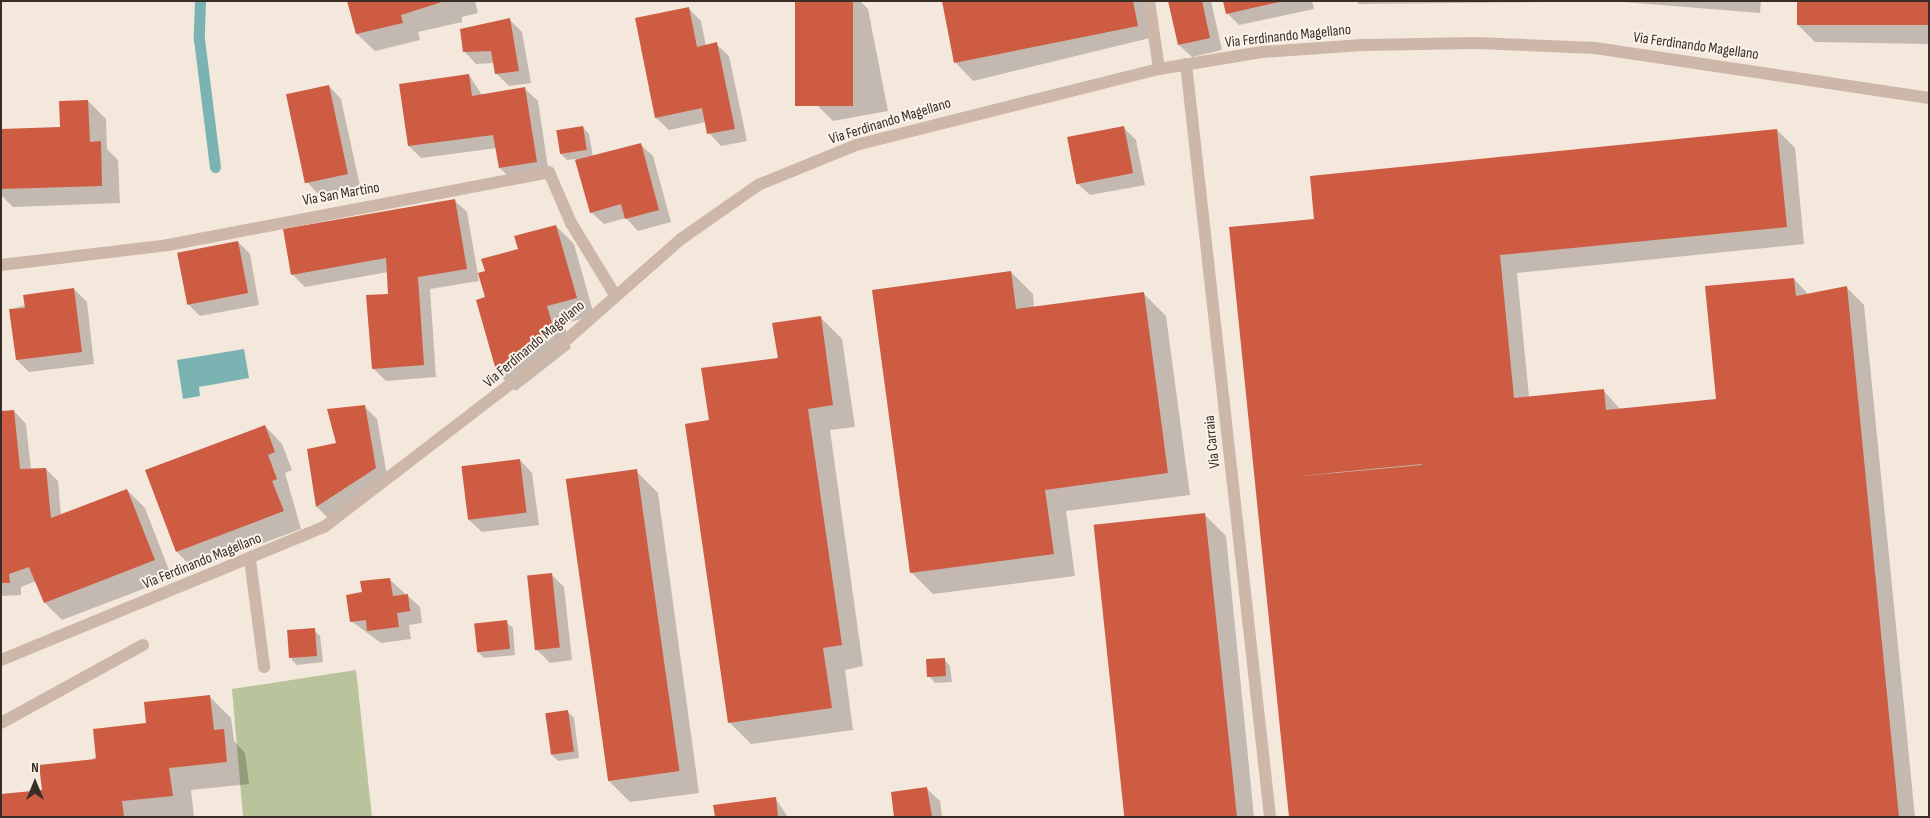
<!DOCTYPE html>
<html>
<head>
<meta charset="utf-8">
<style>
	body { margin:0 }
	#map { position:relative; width:1930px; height:818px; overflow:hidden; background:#f4e8dd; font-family:"Sofia Sans Condensed",sans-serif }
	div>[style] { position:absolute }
	.green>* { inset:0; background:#b9c49c }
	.water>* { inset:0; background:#7ab3b2 }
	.shadow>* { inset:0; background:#0003 }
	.stream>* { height:11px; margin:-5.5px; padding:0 5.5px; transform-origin:5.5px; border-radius:5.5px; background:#7ab3b2 }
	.building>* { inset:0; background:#cd5c42; transform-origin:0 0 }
	.lane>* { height:12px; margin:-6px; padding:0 6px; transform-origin:6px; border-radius:6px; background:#cdb7a8 }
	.street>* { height:12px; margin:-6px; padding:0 6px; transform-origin:6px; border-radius:6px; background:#cdb7a8 }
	span { translate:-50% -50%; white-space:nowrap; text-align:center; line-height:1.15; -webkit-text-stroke:4px #fbf2ea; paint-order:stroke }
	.street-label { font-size:15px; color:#392d28 }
	.frame { position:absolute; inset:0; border:2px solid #392d28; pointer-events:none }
	.north { position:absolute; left:10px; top:758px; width:50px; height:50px; -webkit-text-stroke:4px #fbf2ea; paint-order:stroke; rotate:0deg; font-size:14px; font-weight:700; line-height:20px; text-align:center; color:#392d28 }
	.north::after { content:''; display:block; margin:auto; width:18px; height:22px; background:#392d28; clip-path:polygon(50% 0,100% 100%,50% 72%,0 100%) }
</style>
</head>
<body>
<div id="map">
	<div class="green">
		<i style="clip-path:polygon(356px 670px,372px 817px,243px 817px,232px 689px)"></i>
	</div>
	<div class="water">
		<i style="clip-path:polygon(244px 349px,249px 378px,199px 387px,200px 396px,183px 399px,177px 360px)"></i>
	</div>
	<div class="shadow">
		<i style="clip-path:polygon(349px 1px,475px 1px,478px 13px,462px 17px,462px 22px,418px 32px,420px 40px,375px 51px,357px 34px)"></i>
		<i style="clip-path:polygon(799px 1px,860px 1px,868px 9px,888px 111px,833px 121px,816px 104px)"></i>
		<i style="clip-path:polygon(943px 1px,1143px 1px,1150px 38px,973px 81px,956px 63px)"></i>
		<i style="clip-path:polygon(1169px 1px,1211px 1px,1222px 50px,1192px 57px,1179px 45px)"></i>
		<i style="clip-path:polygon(1224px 1px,1312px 1px,1314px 9px,1239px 25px,1227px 13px)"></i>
		<i style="clip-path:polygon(1356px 1px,1549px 1px,1549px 2px,1359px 4px)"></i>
		<i style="clip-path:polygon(1611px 1px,1761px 1px,1760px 13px)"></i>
		<i style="clip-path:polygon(1929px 1px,1929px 44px,1815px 42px,1798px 25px)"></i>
		<i style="clip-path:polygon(689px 9px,701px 21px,706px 46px,716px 44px,729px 56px,747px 141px,721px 146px,709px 133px,706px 122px,669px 130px,656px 118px)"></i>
		<i style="clip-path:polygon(509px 19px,522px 32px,531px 83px,509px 86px,496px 73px,494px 63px,476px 64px,464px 51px)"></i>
		<i style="clip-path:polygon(469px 75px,482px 95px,525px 89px,538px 101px,549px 174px,512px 180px,500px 168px,497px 148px,421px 158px,409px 146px)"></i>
		<i style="clip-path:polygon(329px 86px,341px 99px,360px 186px,319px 195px,307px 182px)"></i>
		<i style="clip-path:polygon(88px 101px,106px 119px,107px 149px,118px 160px,120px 203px,13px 207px,1px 195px,1px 131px,61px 129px)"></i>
		<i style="clip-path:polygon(583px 127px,589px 134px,593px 157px,640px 144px,653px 156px,671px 222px,638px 231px,626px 218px,604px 224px,591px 212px,576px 159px,567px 160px,561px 154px)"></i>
		<i style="clip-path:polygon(1124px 128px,1136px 140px,1145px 185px,1090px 195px,1077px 183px)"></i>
		<i style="clip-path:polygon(1777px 130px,1795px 148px,1804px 244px,1517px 273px,1529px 397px,1603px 390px,1621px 410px,1717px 400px,1794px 279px,1809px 295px,1846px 287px,1864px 305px,1915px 817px,1290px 817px,1231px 228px,1315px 220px)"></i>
		<i style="clip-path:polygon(454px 200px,467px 212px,479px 281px,430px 289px,436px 377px,386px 381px,373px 368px,389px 295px,388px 272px,305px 287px,292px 274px)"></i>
		<i style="clip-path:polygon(556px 226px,574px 244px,594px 315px,564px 324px,571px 348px,516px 391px,498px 374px,478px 300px,486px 298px,486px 272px)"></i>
		<i style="clip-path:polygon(238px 242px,250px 254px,259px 305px,200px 316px,187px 303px)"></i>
		<i style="clip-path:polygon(1011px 272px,1033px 294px,1034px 308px,1144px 294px,1166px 316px,1190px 495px,1066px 511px,1075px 576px,933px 594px,911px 572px)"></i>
		<i style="clip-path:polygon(74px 289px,87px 302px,94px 364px,29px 372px,17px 360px,10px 310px)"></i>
		<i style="clip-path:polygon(820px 317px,842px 339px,855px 427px,830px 430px,863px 666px,845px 670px,853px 730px,751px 744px,729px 722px,710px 421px)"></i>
		<i style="clip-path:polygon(364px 406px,377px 419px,388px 481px,329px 519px,317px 507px,308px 450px,338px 444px)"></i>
		<i style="clip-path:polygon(14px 411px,26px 424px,31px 470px,46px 469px,58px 481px,61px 516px,127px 490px,145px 508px,172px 578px,62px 620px,45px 603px,36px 581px,21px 587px,21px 595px,1px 596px,1px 412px)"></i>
		<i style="clip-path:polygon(265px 426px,282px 444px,292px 470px,285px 473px,301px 529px,194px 569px,177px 552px)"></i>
		<i style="clip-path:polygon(520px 460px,532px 473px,539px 525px,482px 532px,469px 520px)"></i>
		<i style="clip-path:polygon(636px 471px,658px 493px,699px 793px,630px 802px,608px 780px,568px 480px)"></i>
		<i style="clip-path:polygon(1204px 514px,1226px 536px,1254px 817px,1124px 817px)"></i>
		<i style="clip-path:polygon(551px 574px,564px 587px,572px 660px,550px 663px,537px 650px)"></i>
		<i style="clip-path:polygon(389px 579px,420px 607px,422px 623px,409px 625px,411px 639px,381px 643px,351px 621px,363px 593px)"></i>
		<i style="clip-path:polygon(506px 622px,513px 628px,515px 655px,484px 658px,478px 652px)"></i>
		<i style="clip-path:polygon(314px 630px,320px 636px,323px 662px,297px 665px,291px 659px)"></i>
		<i style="clip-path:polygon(944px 659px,950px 666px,952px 682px,935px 683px,929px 676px)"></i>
		<i style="clip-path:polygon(209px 696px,231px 718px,234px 741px,245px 753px,249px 784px,191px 790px,194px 817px,1px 817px,148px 724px)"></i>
		<i style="clip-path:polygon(568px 712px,574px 718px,579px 758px,558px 761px,552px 755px)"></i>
		<i style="clip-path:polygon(927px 789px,940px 801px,942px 817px,896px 817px)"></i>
		<i style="clip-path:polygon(775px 798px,788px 817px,716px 817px)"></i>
	</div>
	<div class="stream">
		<i style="left:200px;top:1px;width:38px;rotate:92deg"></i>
		<i style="left:199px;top:39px;width:129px;rotate:82.9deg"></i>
	</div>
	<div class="building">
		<i style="clip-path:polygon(347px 1px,445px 1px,401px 15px,403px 23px,356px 34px)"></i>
		<i style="left:795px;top:1px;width:58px;height:105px"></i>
		<i style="clip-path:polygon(942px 1px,1133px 1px,1138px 26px,954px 63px)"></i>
		<i style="clip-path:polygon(1168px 1px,1202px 1px,1210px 38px,1178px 45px)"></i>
		<i style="clip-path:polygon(1223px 1px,1279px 1px,1279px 2px,1226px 14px)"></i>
		<i style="left:1797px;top:1px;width:132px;height:24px"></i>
		<i style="clip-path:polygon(689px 7px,697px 47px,717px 42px,735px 129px,707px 134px,702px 108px,655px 118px,635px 18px)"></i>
		<i style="clip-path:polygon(510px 18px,519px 71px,495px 74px,491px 51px,463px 52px,460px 29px)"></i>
		<i style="clip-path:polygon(469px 74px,472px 96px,525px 87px,537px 162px,499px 168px,493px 135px,408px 146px,399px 84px)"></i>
		<i style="left:329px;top:85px;width:91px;height:44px;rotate:78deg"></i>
		<i style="clip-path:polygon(88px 100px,90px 142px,101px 141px,102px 186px,1px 189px,1px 129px,60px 127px,59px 101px)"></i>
		<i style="left:583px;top:126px;width:24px;height:27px;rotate:81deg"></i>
		<i style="left:1124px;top:126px;width:48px;height:58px;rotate:79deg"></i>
		<i style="clip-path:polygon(evenodd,1777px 129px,1787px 227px,1500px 255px,1514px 398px,1604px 389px,1606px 410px,1716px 399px,1705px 286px,1794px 278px,1796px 296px,1847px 286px,1899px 817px,1289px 817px,1229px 227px,1314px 219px,1310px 176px,1777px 129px,1422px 464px,1422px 465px,1293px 477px,1339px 472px,1422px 464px)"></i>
		<i style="clip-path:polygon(641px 143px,659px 210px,625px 219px,621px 204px,590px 213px,575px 160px)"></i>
		<i style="clip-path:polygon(455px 199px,467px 269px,418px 277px,424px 365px,372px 369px,366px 295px,388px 294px,386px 258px,291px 275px,283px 229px)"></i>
		<i style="clip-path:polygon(556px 225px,577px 298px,547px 306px,554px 330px,497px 374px,476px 300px,485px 297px,478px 273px,485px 271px,481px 259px,518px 249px,514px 236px)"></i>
		<i style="left:238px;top:241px;width:53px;height:62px;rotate:79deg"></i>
		<i style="clip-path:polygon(1011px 271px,1016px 309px,1144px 292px,1168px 473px,1045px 490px,1054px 554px,910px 573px,872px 290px)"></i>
		<i style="clip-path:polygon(74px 288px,82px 352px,16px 360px,9px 309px,25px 308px,23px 295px)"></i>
		<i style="clip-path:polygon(821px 316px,833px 405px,808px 409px,842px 645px,823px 648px,832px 708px,728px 723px,685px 424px,709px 420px,701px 368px,778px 358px,772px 323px)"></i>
		<i style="clip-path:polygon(365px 405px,376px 468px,316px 507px,307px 449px,336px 443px,327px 409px)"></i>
		<i style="clip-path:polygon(14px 410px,20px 469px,46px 468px,51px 518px,127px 489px,155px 560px,44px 603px,29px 567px,9px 574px,10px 583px,1px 583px,1px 411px)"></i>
		<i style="clip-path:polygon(265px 425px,275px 452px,268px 455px,277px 479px,272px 481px,284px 511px,176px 552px,145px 470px)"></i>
		<i style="left:520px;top:459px;width:54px;height:59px;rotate:83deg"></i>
		<i style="left:637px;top:469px;width:305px;height:72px;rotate:82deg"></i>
		<i style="left:1205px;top:513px;width:305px;height:112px;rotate:84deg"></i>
		<i style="left:552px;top:573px;width:75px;height:25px;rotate:84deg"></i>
		<i style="clip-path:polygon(390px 578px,393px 596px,408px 594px,410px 611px,397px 613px,399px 627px,367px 631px,366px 620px,350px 622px,346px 595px,362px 592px,360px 581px)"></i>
		<i style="left:507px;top:620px;width:29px;height:33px;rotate:84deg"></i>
		<i style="left:315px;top:628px;width:28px;height:28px;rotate:86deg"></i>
		<i style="left:945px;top:658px;width:18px;height:19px;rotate:87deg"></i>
		<i style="clip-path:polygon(210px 695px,214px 730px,224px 729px,227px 762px,169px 768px,173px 796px,122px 801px,124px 817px,1px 817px,1px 794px,42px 790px,39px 765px,96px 759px,93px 729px,146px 723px,144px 702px)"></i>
		<i style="left:568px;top:710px;width:42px;height:23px;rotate:82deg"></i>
		<i style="clip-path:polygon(927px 787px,932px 817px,894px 817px,891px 792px)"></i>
		<i style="clip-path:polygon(776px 797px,778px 817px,715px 817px,713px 805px)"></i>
	</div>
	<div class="lane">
		<i style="left:250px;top:560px;width:108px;rotate:82.5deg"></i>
		<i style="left:1px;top:723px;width:162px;rotate:-28.8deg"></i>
	</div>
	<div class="street">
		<i style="left:1149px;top:1px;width:69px;rotate:81.6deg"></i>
		<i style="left:1186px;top:64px;width:758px;rotate:83.63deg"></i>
		<i style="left:1px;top:265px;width:168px;rotate:-6.8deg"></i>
		<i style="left:168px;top:245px;width:388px;rotate:-10.8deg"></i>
		<i style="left:549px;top:172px;width:56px;rotate:66.7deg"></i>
		<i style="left:571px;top:223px;width:84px;rotate:58.6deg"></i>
		<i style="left:1px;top:660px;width:349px;rotate:-22.4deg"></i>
		<i style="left:324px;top:527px;width:291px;rotate:-37.5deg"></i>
		<i style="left:555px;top:350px;width:168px;rotate:-41.4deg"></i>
		<i style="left:681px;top:239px;width:94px;rotate:-35deg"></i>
		<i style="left:758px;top:185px;width:106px;rotate:-22.2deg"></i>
		<i style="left:856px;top:145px;width:312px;rotate:-14.1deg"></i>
		<i style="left:1159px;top:69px;width:104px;rotate:-9.4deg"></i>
		<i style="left:1262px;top:52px;width:101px;rotate:-4deg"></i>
		<i style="left:1363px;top:45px;width:113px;rotate:-1deg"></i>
		<i style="left:1476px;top:43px;width:119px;rotate:2.4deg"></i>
		<i style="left:1595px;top:48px;width:338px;rotate:8.5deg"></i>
	</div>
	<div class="street-label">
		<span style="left:1288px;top:36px;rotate:-6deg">Via Ferdinando Magellano</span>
		<span style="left:1696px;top:46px;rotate:8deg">Via Ferdinando Magellano</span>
		<span style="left:890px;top:121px;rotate:-17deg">Via Ferdinando Magellano</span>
		<span style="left:341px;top:194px;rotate:-10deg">Via San Martino</span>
		<span style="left:534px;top:344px;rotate:-40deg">Via Ferdinando Magellano</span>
		<span style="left:1212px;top:442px;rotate:-96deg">Via Carraia</span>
		<span style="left:202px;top:561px;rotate:-22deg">Via Ferdinando Magellano</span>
	</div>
	<div class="frame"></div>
	<div class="north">N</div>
</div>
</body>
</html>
